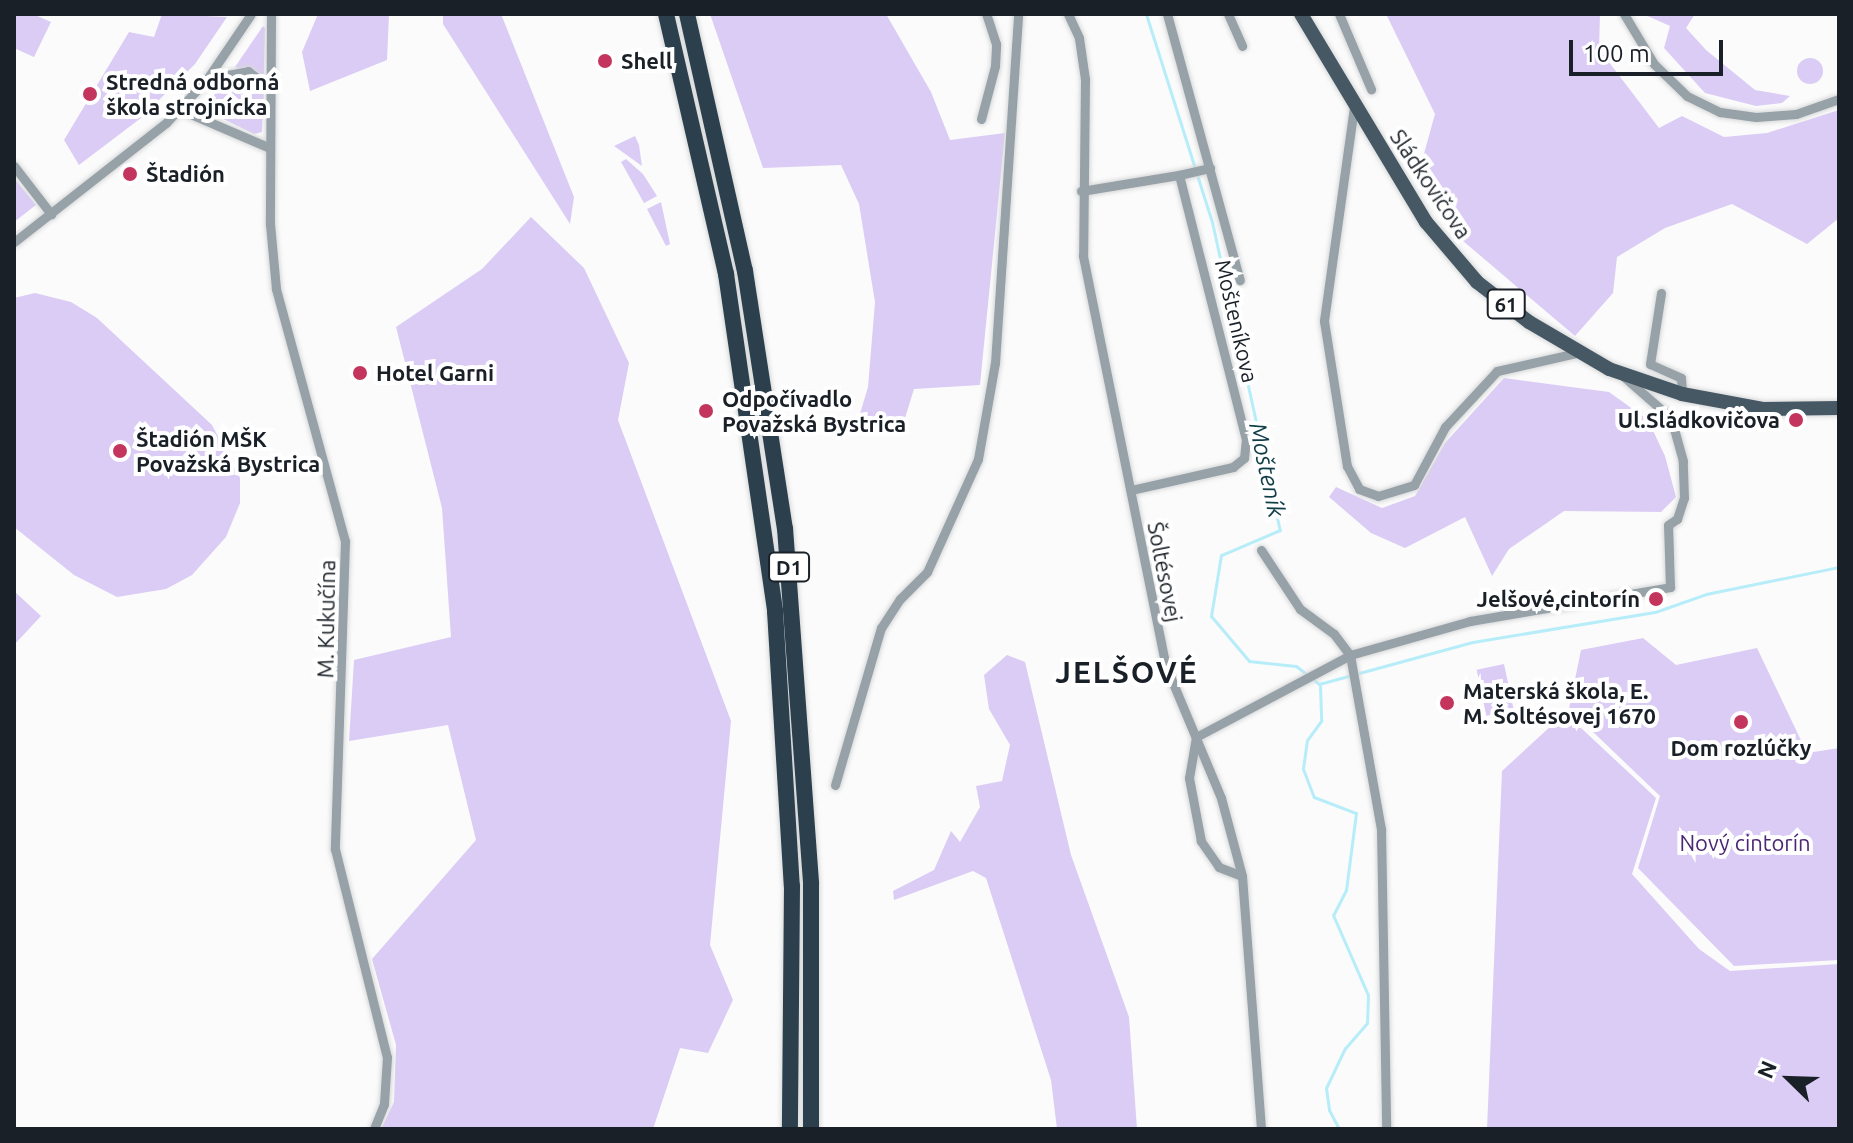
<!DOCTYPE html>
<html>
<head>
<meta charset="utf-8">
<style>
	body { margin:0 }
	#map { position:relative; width:1853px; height:1143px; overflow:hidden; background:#fbfbfb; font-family:Ubuntu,sans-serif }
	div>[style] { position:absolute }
	.green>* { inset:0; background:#dbccf5; transform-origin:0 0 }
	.round { border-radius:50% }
	.stream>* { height:3px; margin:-1.5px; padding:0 1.5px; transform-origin:1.5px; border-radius:1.5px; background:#b6edf9 }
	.roads { filter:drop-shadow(0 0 2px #d7d8d9) drop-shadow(0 0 2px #d7d8d9) }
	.street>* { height:9px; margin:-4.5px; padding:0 4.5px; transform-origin:4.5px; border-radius:4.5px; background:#97a1a8 }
	.primary>* { height:14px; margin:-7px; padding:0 7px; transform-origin:7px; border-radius:7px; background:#465864 }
	.highway>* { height:16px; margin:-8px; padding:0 8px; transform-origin:8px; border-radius:8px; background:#2b3f4c }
	.dots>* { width:22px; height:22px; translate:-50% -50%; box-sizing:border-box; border:4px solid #fff; border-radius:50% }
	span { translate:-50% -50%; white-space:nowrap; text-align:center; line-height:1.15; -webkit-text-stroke:8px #fff; paint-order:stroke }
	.shield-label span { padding:2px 6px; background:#fff; border:2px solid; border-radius:6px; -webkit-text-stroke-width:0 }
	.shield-label { font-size:20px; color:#1a2027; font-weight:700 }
	.poi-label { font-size:22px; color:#1a2027; font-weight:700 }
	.left { translate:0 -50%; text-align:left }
	.right { translate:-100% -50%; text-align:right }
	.street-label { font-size:22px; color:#1a2027 }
	.park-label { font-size:22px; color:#4b2774 }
	.water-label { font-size:24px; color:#103e47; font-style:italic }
	.district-label { font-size:30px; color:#1a2027; font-weight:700; letter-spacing:2px }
	.frame { position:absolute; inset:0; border:16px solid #1a2027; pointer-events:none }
	.north { position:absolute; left:1749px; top:1039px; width:80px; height:80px; -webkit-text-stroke:6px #fff; paint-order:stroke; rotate:293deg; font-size:22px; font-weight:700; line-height:32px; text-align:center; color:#1a2027 }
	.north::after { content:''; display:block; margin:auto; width:28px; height:36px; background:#1a2027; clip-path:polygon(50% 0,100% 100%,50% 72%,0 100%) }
	.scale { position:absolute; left:1569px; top:40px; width:154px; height:36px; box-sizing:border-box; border:4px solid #1a2027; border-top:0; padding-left:10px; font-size:24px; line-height:28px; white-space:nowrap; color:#1a2027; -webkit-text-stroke:6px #fff; paint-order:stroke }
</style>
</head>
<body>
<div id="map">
	<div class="green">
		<i style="clip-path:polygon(14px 14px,33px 14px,51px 22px,34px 57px,14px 48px)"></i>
		<i style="clip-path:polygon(162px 14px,227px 17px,195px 64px,141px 118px,79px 165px,64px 140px,129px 32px,154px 37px)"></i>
		<i style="clip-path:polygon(318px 14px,389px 14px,387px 60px,310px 91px,302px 52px)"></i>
		<i style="clip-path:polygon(443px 14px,501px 14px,574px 197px,570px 224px,443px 24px)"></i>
		<i style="clip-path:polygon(710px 14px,886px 14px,931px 92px,950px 140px,1005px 133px,980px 385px,914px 389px,901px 431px,856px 427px,868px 387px,875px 302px,859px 204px,841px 165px,763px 168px)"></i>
		<i style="clip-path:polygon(1386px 14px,1600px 14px,1599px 49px,1659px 128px,1682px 116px,1724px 137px,1767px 133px,1839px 110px,1839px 218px,1807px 244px,1732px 204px,1665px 228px,1617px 257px,1613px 293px,1575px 336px,1456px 235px,1417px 179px,1435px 114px)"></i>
		<i style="clip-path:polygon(1643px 14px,1695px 14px,1686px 28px,1706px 50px,1755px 90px,1790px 96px,1782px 103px,1756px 106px,1705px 93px,1664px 48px,1670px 26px)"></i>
		<i style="clip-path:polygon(263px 26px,265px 28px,264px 78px,235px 67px)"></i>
		<i class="round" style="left:1797px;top:58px;width:26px;height:26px"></i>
		<i style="clip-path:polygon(230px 74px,248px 74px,264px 90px,262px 132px,254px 134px,215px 115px,211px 99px)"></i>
		<i style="clip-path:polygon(635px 136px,639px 145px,642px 166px,614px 146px)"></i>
		<i style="clip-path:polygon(626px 159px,643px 174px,657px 196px,644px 203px,621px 162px)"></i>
		<i style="clip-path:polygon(14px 178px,36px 205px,14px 222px)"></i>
		<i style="clip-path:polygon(661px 202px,670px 244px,666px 246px,647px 209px)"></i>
		<i style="clip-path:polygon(531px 217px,584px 268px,629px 363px,618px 420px,731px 721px,710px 945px,733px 1000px,708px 1053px,680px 1048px,653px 1129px,381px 1129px,394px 1102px,396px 1045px,372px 959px,476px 840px,448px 725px,349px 741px,354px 660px,451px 637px,442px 508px,396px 327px,482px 269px)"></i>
		<i style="clip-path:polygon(35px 293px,71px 302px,97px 318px,212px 425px,240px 478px,240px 503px,226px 537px,192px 575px,166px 589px,117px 597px,74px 575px,14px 527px,14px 298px)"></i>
		<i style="clip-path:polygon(1504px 378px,1609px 392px,1648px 420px,1665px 456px,1676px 497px,1661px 512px,1564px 511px,1509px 549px,1492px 576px,1465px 517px,1405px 548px,1371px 533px,1329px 497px,1336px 487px,1382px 508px,1415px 496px,1445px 443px)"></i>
		<i style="clip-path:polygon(14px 591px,41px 616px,14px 645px)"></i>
		<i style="clip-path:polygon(1643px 638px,1676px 665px,1757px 648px,1807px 753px,1839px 748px,1839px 960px,1734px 966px,1638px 868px,1660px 796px,1569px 709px,1581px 650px)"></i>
		<i style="clip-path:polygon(1007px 655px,1025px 662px,1071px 855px,1129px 1017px,1137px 1129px,1057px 1129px,1051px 1080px,986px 878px,973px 871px,894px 900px,893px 891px,934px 870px,951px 831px,960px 842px,980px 807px,976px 786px,1002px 781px,1010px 745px,989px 709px,984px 675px)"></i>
		<i style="left:1504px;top:664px;width:47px;height:28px;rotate:78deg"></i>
		<i style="clip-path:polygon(1565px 713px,1656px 798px,1632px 874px,1699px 949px,1730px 971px,1839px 964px,1839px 1129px,1487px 1129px,1502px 771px)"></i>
	</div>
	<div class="stream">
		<i style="left:1146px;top:14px;width:218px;rotate:72.4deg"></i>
		<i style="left:1212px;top:222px;width:315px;rotate:77.6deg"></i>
		<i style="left:1280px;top:530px;width:64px;rotate:157deg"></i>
		<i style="left:1221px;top:555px;width:62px;rotate:99.3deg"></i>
		<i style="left:1211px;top:616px;width:59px;rotate:49.8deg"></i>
		<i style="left:1249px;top:661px;width:47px;rotate:6.1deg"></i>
		<i style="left:1296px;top:666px;width:29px;rotate:38deg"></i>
		<i style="left:1319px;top:684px;width:160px;rotate:-15.3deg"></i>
		<i style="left:1473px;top:642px;width:184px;rotate:-9.4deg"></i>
		<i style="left:1655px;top:612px;width:54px;rotate:-19.4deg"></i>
		<i style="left:1706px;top:594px;width:136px;rotate:-11.5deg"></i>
		<i style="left:1320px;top:686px;width:35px;rotate:88deg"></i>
		<i style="left:1321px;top:721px;width:24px;rotate:126deg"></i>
		<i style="left:1307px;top:740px;width:29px;rotate:98deg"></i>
		<i style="left:1303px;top:769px;width:30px;rotate:69deg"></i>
		<i style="left:1314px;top:797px;width:45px;rotate:20.9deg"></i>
		<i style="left:1356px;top:813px;width:78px;rotate:97.4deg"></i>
		<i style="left:1346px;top:890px;width:28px;rotate:117deg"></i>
		<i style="left:1333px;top:915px;width:87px;rotate:66.4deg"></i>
		<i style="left:1368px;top:995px;width:28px;rotate:92deg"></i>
		<i style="left:1367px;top:1023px;width:33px;rotate:131deg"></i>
		<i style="left:1345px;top:1048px;width:44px;rotate:115.4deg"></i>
		<i style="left:1326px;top:1088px;width:22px;rotate:82deg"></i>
		<i style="left:1329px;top:1110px;width:21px;rotate:62deg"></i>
	</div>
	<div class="roads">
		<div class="street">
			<i style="left:271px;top:14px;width:210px;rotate:90.3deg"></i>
			<i style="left:270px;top:224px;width:65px;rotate:84.7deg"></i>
			<i style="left:276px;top:289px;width:261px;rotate:74.7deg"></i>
			<i style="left:345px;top:541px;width:308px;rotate:91.9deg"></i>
			<i style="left:335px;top:849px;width:214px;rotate:76deg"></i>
			<i style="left:387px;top:1057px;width:47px;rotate:93.7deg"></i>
			<i style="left:384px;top:1104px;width:27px;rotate:112deg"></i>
			<i style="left:1068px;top:14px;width:26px;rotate:65deg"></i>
			<i style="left:1079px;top:38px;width:41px;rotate:81.7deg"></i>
			<i style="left:1085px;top:79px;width:177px;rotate:90.6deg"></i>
			<i style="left:1083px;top:256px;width:416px;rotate:78.6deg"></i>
			<i style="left:1165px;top:664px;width:145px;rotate:67.3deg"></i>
			<i style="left:1221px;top:798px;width:81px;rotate:74.9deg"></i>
			<i style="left:1242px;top:876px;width:254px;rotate:85.7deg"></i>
			<i style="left:1167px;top:14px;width:276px;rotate:74.7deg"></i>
			<i style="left:1228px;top:14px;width:35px;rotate:66deg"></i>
			<i style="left:1339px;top:14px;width:82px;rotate:66.9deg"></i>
			<i style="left:1624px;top:14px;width:58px;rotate:59deg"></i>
			<i style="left:1654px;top:64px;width:46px;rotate:44.1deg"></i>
			<i style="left:1687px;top:96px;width:37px;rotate:26deg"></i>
			<i style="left:1720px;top:112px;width:36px;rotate:8deg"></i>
			<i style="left:1756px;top:117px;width:40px;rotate:-4.3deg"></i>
			<i style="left:1796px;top:114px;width:46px;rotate:-19.2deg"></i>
			<i style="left:210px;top:78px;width:39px;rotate:-10deg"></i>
			<i style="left:248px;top:71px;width:28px;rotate:38deg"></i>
			<i style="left:1354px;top:107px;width:216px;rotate:98deg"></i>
			<i style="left:1324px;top:321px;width:147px;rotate:81deg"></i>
			<i style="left:1347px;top:466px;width:26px;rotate:62deg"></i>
			<i style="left:1359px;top:489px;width:20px;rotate:20deg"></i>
			<i style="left:1378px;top:496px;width:38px;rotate:-17deg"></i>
			<i style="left:1414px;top:485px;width:66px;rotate:-61.9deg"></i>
			<i style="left:1445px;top:427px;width:76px;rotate:-47.1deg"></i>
			<i style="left:1497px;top:371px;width:82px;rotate:-12.7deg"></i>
			<i style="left:179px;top:109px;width:99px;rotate:23.2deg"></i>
			<i style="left:981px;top:119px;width:55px;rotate:-75.2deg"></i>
			<i style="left:995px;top:66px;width:22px;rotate:-87deg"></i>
			<i style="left:996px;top:44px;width:32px;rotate:-108deg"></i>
			<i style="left:14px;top:166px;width:61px;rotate:52.4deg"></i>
			<i style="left:1179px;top:175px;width:32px;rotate:-13deg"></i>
			<i style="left:1081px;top:191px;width:99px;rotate:-9.3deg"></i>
			<i style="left:1179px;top:175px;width:272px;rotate:75.8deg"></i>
			<i style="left:1246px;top:439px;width:19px;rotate:96deg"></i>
			<i style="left:1244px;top:458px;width:14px;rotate:141deg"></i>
			<i style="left:1233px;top:467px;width:105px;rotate:167.3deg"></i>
			<i style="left:14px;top:242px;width:193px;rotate:-38.1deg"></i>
			<i style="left:166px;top:123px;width:60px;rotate:-47deg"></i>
			<i style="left:207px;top:79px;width:78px;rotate:-55.9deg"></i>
			<i style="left:1661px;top:293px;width:72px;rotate:98.8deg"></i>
			<i style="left:1650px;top:364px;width:34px;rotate:24deg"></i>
			<i style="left:1681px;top:378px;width:16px;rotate:86deg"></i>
			<i style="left:1261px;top:550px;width:71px;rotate:56.5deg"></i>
			<i style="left:1300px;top:609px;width:42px;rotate:36.3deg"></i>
			<i style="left:1334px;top:634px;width:26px;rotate:53deg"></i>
			<i style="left:1350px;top:655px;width:177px;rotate:79.9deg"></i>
			<i style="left:1381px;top:829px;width:300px;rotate:89deg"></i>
			<i style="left:835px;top:785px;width:164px;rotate:-73.7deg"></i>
			<i style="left:881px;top:628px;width:35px;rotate:-57deg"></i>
			<i style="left:900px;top:599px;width:38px;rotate:-45deg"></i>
			<i style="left:927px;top:572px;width:124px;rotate:-65.7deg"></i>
			<i style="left:978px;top:459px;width:97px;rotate:-80deg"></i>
			<i style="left:995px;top:363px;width:350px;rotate:-86.2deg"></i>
			<i style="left:1242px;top:876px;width:25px;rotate:-159deg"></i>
			<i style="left:1219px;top:867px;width:32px;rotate:-125deg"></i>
			<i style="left:1201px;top:841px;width:64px;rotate:-100.8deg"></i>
			<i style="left:1189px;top:778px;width:42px;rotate:-80.3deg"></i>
			<i style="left:1196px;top:737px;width:174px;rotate:-28deg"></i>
			<i style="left:1350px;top:655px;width:125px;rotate:-15.8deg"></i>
			<i style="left:1470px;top:621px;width:203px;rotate:-9.6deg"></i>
			<i style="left:1670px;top:587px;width:62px;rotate:-91.8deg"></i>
			<i style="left:1668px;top:525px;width:11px;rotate:-34deg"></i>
			<i style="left:1677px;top:519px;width:22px;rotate:-72deg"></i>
			<i style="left:1684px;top:498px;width:37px;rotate:-92deg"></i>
			<i style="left:1683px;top:461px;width:45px;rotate:-105.6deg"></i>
			<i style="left:1671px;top:418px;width:64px;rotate:-138.8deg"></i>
		</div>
		<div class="primary">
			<i style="left:1301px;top:14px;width:243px;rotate:59deg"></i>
			<i style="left:1426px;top:222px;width:79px;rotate:49.6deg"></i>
			<i style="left:1477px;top:282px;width:66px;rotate:37.6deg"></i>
			<i style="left:1529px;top:322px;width:93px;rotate:30.4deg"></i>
			<i style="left:1609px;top:369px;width:77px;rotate:18.9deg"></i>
			<i style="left:1682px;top:394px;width:82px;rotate:10.5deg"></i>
			<i style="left:1763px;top:409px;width:76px;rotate:-0.8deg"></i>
		</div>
		<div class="highway">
			<i style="left:666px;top:14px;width:267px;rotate:77deg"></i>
			<i style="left:726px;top:274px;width:341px;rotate:81.7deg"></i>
			<i style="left:775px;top:611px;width:276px;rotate:86.5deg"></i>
			<i style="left:792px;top:886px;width:243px;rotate:90.5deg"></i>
			<i style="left:687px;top:14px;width:263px;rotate:77.3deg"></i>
			<i style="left:745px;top:271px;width:260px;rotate:81.2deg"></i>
			<i style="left:785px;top:528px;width:357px;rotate:85.8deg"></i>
			<i style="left:811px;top:884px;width:245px;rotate:90deg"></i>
		</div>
	</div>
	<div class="dots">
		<i style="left:605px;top:61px;background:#c4355d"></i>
		<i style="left:90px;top:94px;background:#c4355d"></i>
		<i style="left:130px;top:174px;background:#c4355d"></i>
		<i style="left:360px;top:373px;background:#c4355d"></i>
		<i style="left:706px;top:411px;background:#c4355d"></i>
		<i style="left:1796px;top:420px;background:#c4355d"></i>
		<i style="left:120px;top:451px;background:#c4355d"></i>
		<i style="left:1656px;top:599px;background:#c4355d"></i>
		<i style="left:1447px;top:703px;background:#c4355d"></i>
		<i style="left:1741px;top:722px;background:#c4355d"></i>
	</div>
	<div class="shield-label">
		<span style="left:1506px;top:304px">61</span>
		<span style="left:789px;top:567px">D1</span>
	</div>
	<div class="poi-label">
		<span class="left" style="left:621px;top:61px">Shell</span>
		<span class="left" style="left:106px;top:94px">Stredná odborná<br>škola strojnícka</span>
		<span class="left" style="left:146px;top:174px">Štadión</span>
		<span class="left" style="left:376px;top:373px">Hotel Garni</span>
		<span class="left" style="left:722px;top:411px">Odpočívadlo<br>Považská Bystrica</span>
		<span class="right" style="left:1780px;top:420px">Ul.Sládkovičova</span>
		<span class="left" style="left:136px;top:451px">Štadión MŠK<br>Považská Bystrica</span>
		<span class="right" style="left:1640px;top:599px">Jelšové,cintorín</span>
		<span class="left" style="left:1463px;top:703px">Materská škola, E.<br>M. Šoltésovej 1670</span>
		<span style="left:1741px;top:748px">Dom rozlúčky</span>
	</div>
	<div class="street-label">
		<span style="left:1431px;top:184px;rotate:56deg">Sládkovičova</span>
		<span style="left:1237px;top:321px;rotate:77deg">Mošteníkova</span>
		<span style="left:1165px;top:572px;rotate:79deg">Šoltésovej</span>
		<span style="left:326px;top:619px;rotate:-89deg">M. Kukučína</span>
	</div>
	<div class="park-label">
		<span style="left:1745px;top:843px">Nový cintorín</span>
	</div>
	<div class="water-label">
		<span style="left:1267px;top:470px;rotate:78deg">Mošteník</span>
	</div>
	<div class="district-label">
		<span style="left:1127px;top:672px">JELŠOVÉ</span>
	</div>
	<div class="frame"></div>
	<div class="north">N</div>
	<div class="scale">100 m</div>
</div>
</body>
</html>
